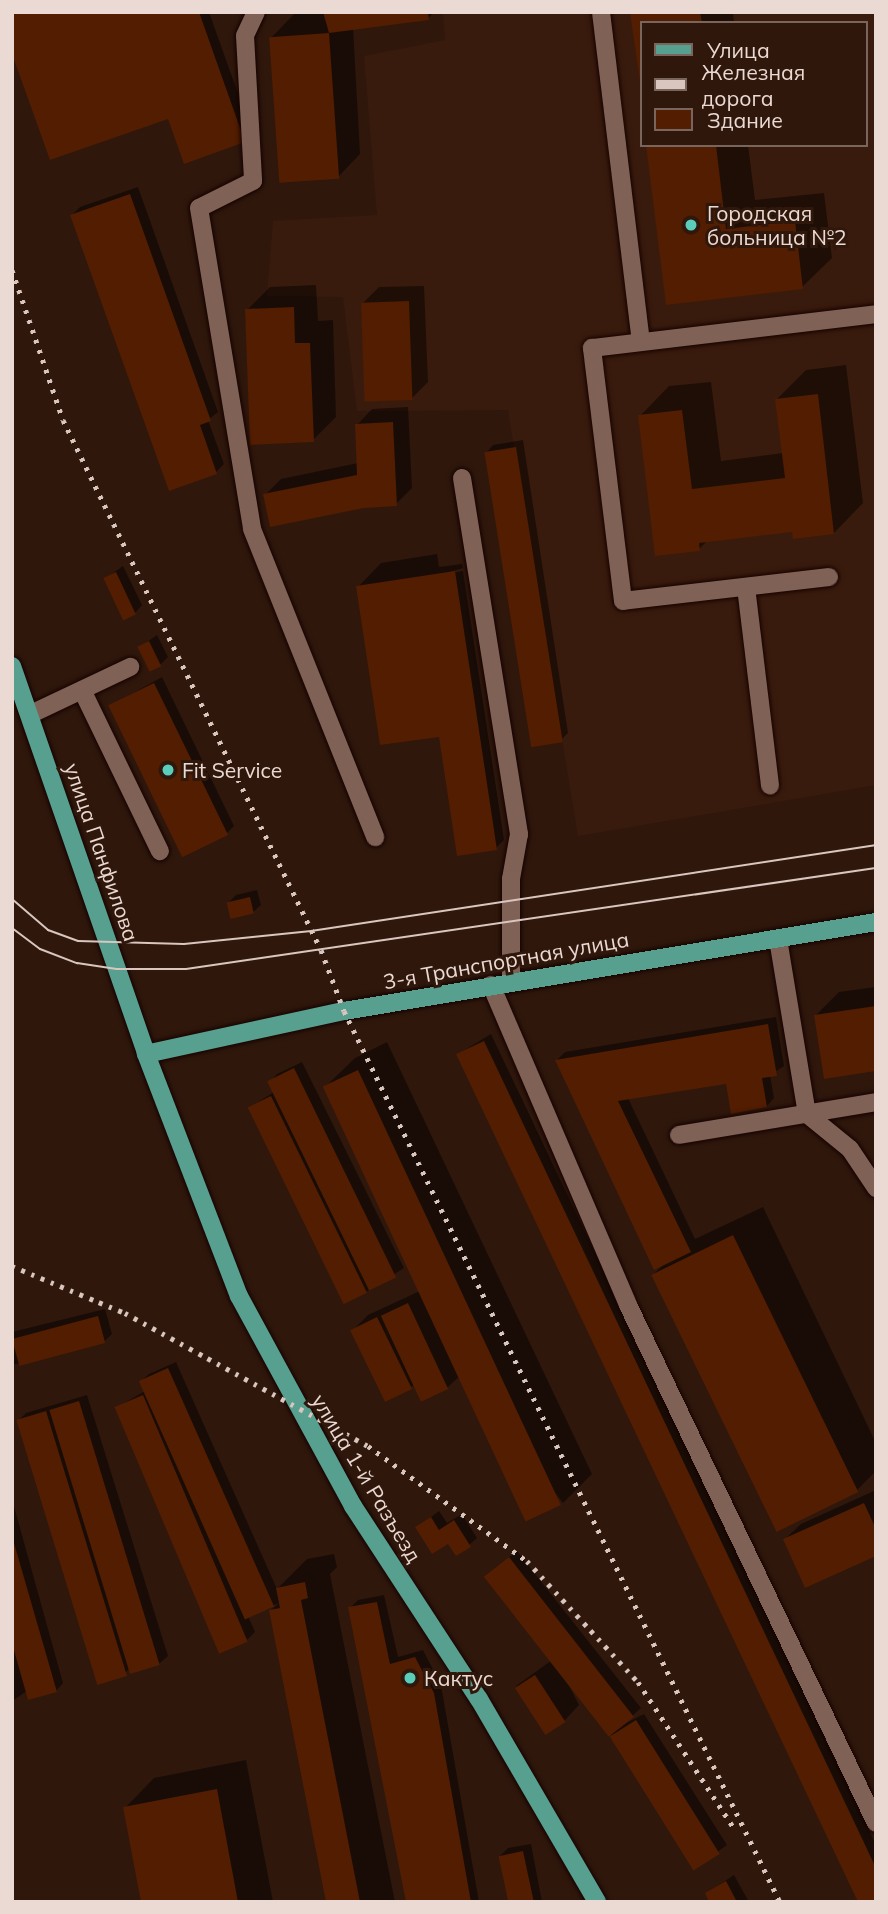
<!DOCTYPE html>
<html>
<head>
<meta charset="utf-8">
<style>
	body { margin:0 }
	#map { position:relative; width:888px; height:1914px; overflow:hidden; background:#2f170c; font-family:Mulish,sans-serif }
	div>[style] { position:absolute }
	.built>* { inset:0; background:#391b0d }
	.shadow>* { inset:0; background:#0007 }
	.building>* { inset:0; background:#521d01; transform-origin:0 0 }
	.roads { filter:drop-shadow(0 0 2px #160300) drop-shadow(0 0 2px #160300) }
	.minor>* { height:18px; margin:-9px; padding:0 9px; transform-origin:9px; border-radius:9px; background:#7f6155 }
	.major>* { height:18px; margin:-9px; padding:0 9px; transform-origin:9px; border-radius:9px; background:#579f8e }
	.tram>* { height:2px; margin:-1px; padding:0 1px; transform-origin:1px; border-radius:1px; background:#d8c6bf }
	.rail>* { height:5px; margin-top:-2.5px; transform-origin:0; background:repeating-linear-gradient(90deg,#d8c6bf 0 3.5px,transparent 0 10.5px) }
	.dots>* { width:19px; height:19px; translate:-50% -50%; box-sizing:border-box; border:4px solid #2f170c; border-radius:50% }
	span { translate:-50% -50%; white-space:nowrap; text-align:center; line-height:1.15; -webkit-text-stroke:6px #2f170c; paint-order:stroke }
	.poi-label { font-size:21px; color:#ebdad3 }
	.left { translate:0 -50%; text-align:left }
	.street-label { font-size:21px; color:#ebdad3 }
	.frame { position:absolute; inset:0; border:14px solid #ebdad3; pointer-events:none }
	.legend { position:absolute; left:640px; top:21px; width:228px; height:126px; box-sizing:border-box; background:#2f170c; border:2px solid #7a655c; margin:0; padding:9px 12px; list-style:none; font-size:21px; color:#ebdad3 }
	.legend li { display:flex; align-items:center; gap:14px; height:35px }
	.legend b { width:35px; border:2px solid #7a655c }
</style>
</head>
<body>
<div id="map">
	<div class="built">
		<i style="clip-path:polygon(evenodd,443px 12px,876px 12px,876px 785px,578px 836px,508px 410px,357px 411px,343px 297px,267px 296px,273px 221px,377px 215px,364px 56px,445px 40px,443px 12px,641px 23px,865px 23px,865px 145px,641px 145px,641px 23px)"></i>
	</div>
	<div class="shadow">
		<i style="clip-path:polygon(12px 12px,209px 12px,252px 133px,244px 141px,169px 117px)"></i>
		<i style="clip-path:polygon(435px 12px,428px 18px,353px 27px,360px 154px,337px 178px,271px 38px,294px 14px)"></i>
		<i style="clip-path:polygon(632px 12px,733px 12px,734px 23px,641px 23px,641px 88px)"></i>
		<i style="clip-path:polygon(648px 145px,748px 145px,755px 200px,824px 193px,832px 258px,802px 287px,667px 304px)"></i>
		<i style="clip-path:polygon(138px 187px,218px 412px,208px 420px,224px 464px,216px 472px,170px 488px,72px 215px,80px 207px)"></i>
		<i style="clip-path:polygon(316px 285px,318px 321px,333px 320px,336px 417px,313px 440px,247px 310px,270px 287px)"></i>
		<i style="clip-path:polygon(424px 286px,428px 382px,412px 398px,363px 303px,379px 287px)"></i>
		<i style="clip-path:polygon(846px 365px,863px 503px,834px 533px,794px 530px,708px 540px,699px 549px,640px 416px,669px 386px,711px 382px,721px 461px,783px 453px,777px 399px,806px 370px)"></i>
		<i style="clip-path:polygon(408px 407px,412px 488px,396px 504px,364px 506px,265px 495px,281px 479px,358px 463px,357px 425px,372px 409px)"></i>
		<i style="clip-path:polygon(523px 440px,568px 733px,560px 741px,486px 453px,493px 445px)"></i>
		<i style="clip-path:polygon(437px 554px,439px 567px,462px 564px,463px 568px,440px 575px,463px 571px,504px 840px,496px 848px,440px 733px,358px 587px,381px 563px)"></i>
		<i style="clip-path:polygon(123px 566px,142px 605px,135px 613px,105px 579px)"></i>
		<i style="clip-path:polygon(157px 635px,168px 657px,160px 665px,140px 647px)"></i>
		<i style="clip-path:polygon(162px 677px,234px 826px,227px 833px,110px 706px)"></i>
		<i style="clip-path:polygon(257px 890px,261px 905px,253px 912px,228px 903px,236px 895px)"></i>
		<i style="clip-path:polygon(876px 987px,876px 1069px,816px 1015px,839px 992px)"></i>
		<i style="clip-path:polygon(776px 1017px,784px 1066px,770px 1075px,774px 1098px,767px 1106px,727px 1082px,628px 1098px,695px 1239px,763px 1207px,876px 1443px,876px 1471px,856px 1491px,653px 1275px,664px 1264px,557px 1060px,565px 1052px)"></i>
		<i style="clip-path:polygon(491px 1034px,876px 1845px,876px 1902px,458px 1054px)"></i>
		<i style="clip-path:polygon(387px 1042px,592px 1474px,563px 1503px,462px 1374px,448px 1387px,424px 1399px,416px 1383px,411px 1387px,352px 1331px,368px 1315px,422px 1290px,325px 1087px,355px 1058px)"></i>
		<i style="clip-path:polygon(302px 1062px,404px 1268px,366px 1292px,249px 1108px,274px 1092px,270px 1082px,277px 1074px)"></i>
		<i style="clip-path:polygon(105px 1309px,112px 1334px,104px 1342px,12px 1365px,12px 1332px)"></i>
		<i style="clip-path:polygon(176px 1362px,277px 1589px,307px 1559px,334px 1554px,337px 1567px,330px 1574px,395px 1902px,328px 1902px,271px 1610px,279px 1603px,248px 1616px,255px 1632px,247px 1640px,116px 1408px,145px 1391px,141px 1381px,149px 1374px)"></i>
		<i style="clip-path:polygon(87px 1395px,168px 1656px,160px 1663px,131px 1667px,124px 1674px,18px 1421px,26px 1413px)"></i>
		<i style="clip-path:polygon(876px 1490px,876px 1554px,785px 1539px,801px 1524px)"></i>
		<i style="clip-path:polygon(12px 1499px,63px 1683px,56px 1691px,27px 1691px,12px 1701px)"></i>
		<i style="clip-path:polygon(439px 1511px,447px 1523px,462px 1514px,477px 1538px,469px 1545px,418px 1527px)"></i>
		<i style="clip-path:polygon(517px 1551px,641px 1708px,622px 1725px,644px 1714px,727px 1845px,695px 1868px,612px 1735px,561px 1670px,579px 1705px,564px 1721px,516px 1686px,552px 1660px,494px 1569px)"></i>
		<i style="clip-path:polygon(384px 1595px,398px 1657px,423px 1650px,441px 1685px,479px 1902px,408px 1902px,350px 1608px,358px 1600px)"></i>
		<i style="clip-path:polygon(246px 1760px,273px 1902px,143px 1902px,125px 1808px,154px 1778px)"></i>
		<i style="clip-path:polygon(531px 1844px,542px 1902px,509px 1902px,500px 1856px,508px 1848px)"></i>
		<i style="clip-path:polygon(734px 1875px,749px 1902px,711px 1902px,707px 1893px)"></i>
	</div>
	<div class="building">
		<i style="clip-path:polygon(12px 12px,199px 12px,245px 142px,184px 164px,168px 119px,50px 160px,12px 54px)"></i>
		<i style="clip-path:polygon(323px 12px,428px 12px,429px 20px,329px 33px)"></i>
		<i style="clip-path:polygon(630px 12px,700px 12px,702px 23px,641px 23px,641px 88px)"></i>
		<i style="left:329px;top:33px;width:146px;height:60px;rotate:86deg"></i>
		<i style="clip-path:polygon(646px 145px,716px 145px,726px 229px,795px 221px,803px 289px,666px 305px)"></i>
		<i style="clip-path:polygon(130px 194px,211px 421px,200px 425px,217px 474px,169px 491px,70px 215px)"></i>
		<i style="left:409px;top:301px;width:99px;height:48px;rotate:88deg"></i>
		<i style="clip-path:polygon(294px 307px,295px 343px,310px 343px,314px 442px,250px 445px,245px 309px)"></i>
		<i style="clip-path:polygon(818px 394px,834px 534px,793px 539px,792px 532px,699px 543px,700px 551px,655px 556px,638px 415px,682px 410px,692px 489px,785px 478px,775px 399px)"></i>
		<i style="clip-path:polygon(393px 422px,397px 506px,364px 508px,270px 527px,263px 494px,357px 475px,355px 424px)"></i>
		<i style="left:516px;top:447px;width:299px;height:32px;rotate:81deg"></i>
		<i style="clip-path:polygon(455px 571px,497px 850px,457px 856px,439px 737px,380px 745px,356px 586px)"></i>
		<i style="left:116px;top:572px;width:47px;height:14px;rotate:65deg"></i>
		<i style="left:149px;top:641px;width:28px;height:13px;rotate:64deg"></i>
		<i style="left:154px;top:683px;width:169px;height:51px;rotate:64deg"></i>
		<i style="left:250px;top:897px;width:17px;height:24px;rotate:77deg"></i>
		<i style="clip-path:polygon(876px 1006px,876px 1071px,824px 1079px,814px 1015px)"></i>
		<i style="clip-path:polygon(768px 1024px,777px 1076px,762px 1078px,767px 1107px,731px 1114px,726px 1084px,618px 1101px,691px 1252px,654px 1270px,555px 1060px)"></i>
		<i style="clip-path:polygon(484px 1041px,876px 1868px,876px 1902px,858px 1902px,456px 1054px)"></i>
		<i style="left:294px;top:1068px;width:233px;height:30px;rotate:64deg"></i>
		<i style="left:358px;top:1070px;width:480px;height:39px;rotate:65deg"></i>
		<i style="left:271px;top:1096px;width:219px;height:26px;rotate:64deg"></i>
		<i style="left:733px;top:1235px;width:286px;height:91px;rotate:64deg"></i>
		<i style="left:408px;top:1303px;width:95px;height:30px;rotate:65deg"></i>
		<i style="left:98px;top:1316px;width:28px;height:89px;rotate:75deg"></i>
		<i style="left:377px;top:1317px;width:80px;height:30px;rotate:64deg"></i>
		<i style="left:168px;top:1368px;width:261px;height:32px;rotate:66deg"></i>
		<i style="left:143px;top:1395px;width:268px;height:31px;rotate:67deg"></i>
		<i style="left:79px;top:1401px;width:276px;height:31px;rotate:73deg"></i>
		<i style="left:46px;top:1411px;width:277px;height:31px;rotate:73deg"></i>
		<i style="clip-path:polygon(864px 1503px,876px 1529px,876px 1556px,805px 1588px,783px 1539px)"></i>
		<i style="clip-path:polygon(431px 1517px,439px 1530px,454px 1520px,471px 1547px,456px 1556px,448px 1544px,432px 1554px,415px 1527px)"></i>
		<i style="clip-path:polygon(12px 1536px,57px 1692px,28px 1700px,12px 1643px)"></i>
		<i style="left:509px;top:1557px;width:203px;height:32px;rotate:52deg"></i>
		<i style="clip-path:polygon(305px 1582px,308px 1598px,301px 1600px,360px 1902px,326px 1902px,269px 1610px,280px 1608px,276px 1588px)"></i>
		<i style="clip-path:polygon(377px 1602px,390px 1664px,415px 1657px,434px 1693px,471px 1902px,406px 1902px,348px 1607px)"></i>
		<i style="left:535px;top:1675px;width:56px;height:24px;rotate:57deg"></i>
		<i style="left:636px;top:1720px;width:158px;height:31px;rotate:58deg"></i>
		<i style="clip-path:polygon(217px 1789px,238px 1902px,141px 1902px,123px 1807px)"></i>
		<i style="left:523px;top:1851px;width:52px;height:25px;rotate:78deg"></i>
		<i style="clip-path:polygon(726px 1881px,737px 1902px,709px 1902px,705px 1893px)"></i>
	</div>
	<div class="roads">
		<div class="minor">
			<i style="left:256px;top:12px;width:26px;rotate:115deg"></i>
			<i style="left:245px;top:36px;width:145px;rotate:86.8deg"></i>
			<i style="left:253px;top:181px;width:60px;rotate:153.4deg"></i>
			<i style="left:199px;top:208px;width:325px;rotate:80.6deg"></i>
			<i style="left:252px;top:529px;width:332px;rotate:68.2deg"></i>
			<i style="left:601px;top:12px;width:332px;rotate:83.1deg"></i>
			<i style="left:462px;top:478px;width:361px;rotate:80.9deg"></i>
			<i style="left:519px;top:834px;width:46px;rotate:100.1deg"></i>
			<i style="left:511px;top:879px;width:102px;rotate:90deg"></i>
			<i style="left:829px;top:577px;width:207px;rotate:173.4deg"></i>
			<i style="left:623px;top:601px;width:255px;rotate:-97deg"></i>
			<i style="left:592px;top:348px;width:286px;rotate:-6.8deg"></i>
			<i style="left:746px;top:587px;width:200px;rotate:83.1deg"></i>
			<i style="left:82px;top:690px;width:179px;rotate:64.2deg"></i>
			<i style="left:31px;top:714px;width:110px;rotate:-25.4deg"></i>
			<i style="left:778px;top:939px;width:177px;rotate:80.6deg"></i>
			<i style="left:807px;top:1114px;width:55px;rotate:39.1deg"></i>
			<i style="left:850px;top:1149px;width:47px;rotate:56.3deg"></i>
			<i style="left:491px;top:985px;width:348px;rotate:66.8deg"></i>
			<i style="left:628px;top:1305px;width:574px;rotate:64.42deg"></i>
			<i style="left:679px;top:1135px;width:200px;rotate:-9.5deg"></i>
		</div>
		<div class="major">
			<i style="left:12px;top:666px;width:410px;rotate:70.9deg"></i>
			<i style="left:146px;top:1054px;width:259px;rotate:69deg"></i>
			<i style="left:239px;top:1296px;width:239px;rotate:61.5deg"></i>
			<i style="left:353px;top:1506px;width:230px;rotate:56.9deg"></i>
			<i style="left:479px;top:1699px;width:235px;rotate:59.8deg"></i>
			<i style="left:146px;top:1054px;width:203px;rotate:-12.3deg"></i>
			<i style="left:344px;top:1011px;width:539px;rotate:-9.5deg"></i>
		</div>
	</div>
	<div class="tram">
		<i style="left:12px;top:899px;width:48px;rotate:40.7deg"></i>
		<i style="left:48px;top:930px;width:32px;rotate:20deg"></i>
		<i style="left:78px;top:941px;width:106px;rotate:1.6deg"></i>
		<i style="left:184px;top:944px;width:128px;rotate:-5.8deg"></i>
		<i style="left:311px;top:931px;width:572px;rotate:-8.65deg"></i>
		<i style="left:12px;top:928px;width:35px;rotate:37deg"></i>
		<i style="left:40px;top:949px;width:40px;rotate:21deg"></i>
		<i style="left:77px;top:963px;width:40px;rotate:8.5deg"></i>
		<i style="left:117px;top:969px;width:69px"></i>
		<i style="left:186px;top:969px;width:697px;rotate:-8.33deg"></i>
	</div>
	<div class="rail">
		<i style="left:12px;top:270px;width:158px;rotate:71.2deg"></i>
		<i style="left:63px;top:420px;width:589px;rotate:64.04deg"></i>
		<i style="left:321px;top:950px;width:65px;rotate:69.3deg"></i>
		<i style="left:344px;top:1011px;width:992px;rotate:63.93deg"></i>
		<i style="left:12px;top:1266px;width:122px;rotate:22.6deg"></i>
		<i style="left:125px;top:1313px;width:277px;rotate:28.7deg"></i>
		<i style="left:368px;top:1446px;width:196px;rotate:35.9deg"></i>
		<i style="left:527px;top:1561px;width:164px;rotate:47.5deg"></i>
		<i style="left:638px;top:1682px;width:178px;rotate:56.7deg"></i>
	</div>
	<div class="dots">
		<i style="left:691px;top:225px;background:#5bcebb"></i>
		<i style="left:168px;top:770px;background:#5bcebb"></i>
		<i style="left:410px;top:1678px;background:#5bcebb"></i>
	</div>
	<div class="poi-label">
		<span class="left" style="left:707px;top:225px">Городская<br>больница №2</span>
		<span class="left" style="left:182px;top:770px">Fit Service</span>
		<span class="left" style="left:424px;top:1678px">Кактус</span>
	</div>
	<div class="street-label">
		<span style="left:102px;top:852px;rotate:71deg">улица Панфилова</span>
		<span style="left:506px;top:960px;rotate:-10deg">3-я Транспортная улица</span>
		<span style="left:367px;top:1478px;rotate:59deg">улица 1-й Разъезд</span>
	</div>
	<div class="frame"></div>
	<ul class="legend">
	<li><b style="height:9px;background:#579f8e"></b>Улица</li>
	<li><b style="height:9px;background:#d8c6bf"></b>Железная дорога</li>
	<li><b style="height:19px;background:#521d01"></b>Здание</li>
	</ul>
</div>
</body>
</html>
